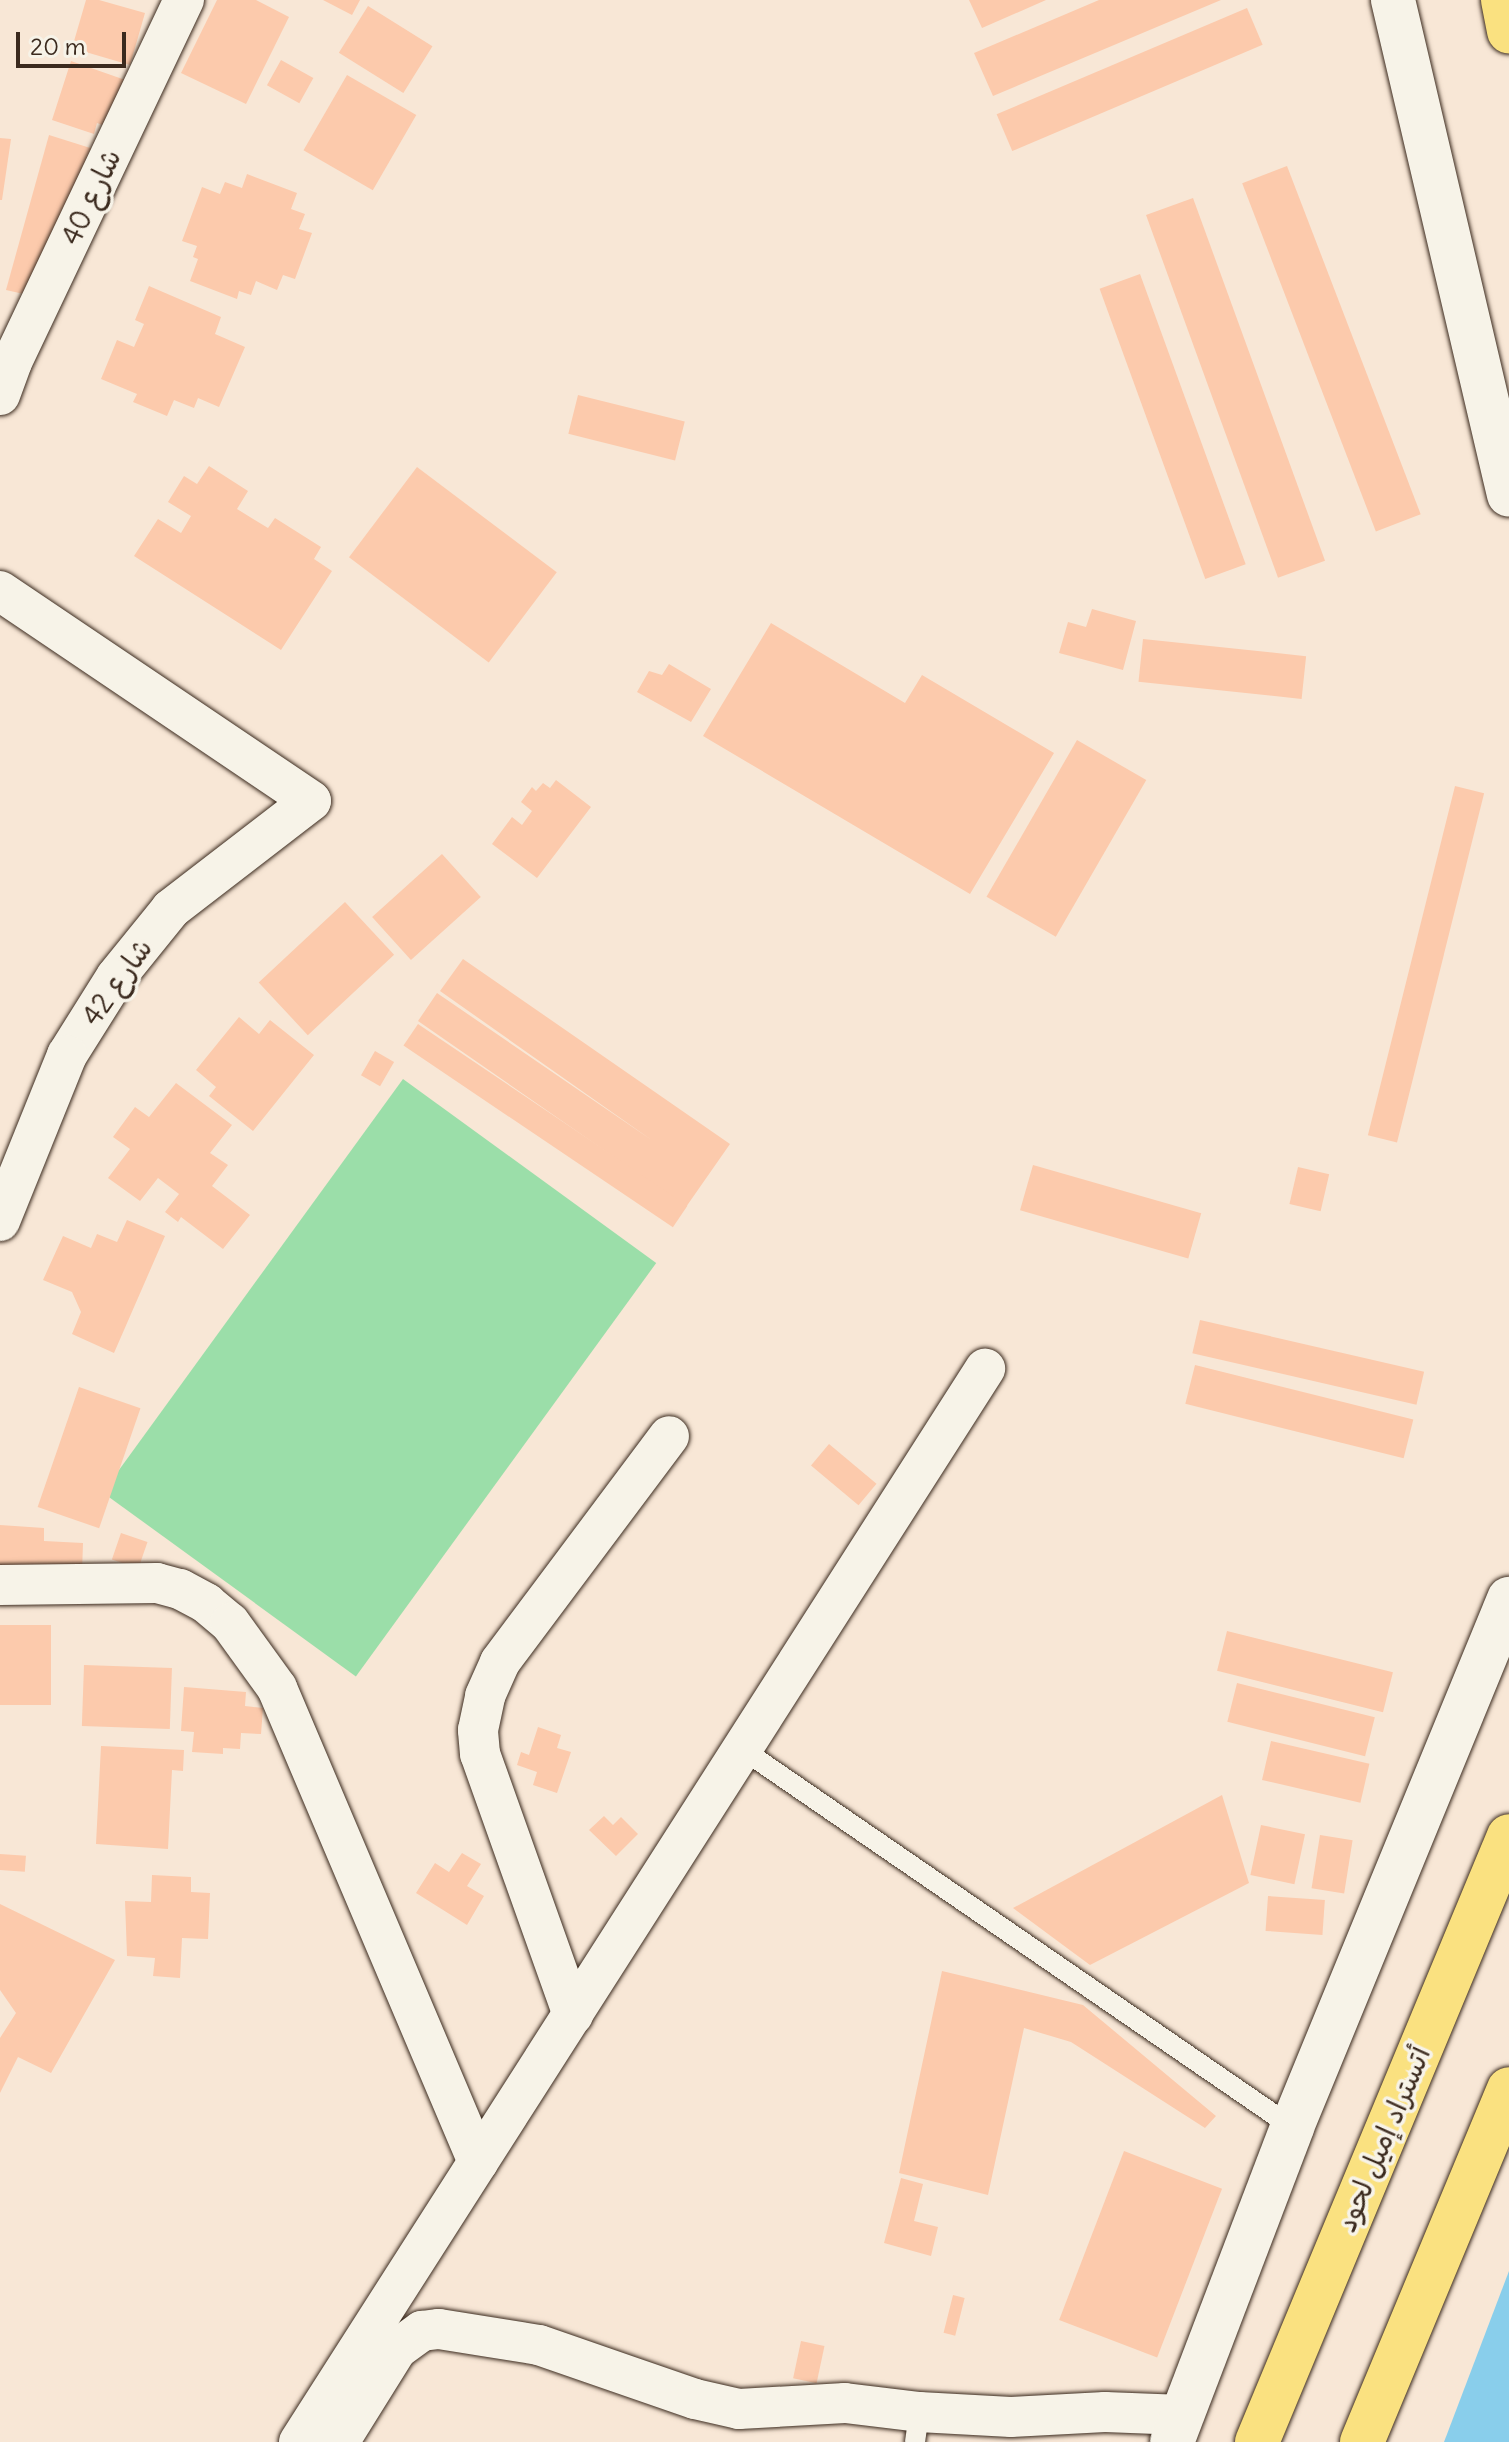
<!DOCTYPE html>
<html>
<head>
<meta charset="utf-8">
<style>
	body { margin:0 }
	#map { position:relative; width:1509px; height:2442px; overflow:hidden; background:#f8e7d6; font-family:Delius,"Playpen Sans Arabic",sans-serif }
	div>[style] { position:absolute }
	.green>* { inset:0; background:#9bdea9; transform-origin:0 0 }
	.water>* { inset:0; background:#89ceeb }
	.building>* { inset:0; background:#fccaac; transform-origin:0 0 }
	.roads { filter:drop-shadow(0 0 2px #3b2a1e) drop-shadow(0 0 2px #3b2a1e) }
	.lane>* { height:20px; margin:-10px; padding:0 10px; transform-origin:10px; border-radius:10px; background:#f7f3e8 }
	.street>* { height:40px; margin:-20px; padding:0 20px; transform-origin:20px; border-radius:20px; background:#f7f3e8 }
	.secondary>* { height:44px; margin:-22px; padding:0 22px; transform-origin:22px; border-radius:22px; background:#f7f3e8 }
	.highway>* { height:44px; margin:-22px; padding:0 22px; transform-origin:22px; border-radius:22px; background:#fae180 }
	span { translate:-50% -50%; white-space:nowrap; text-align:center; line-height:1.15; -webkit-text-stroke:7px #f7f3e8; paint-order:stroke }
	.street-label { font-size:28px; color:#3b2a1e }
	.scale { position:absolute; left:16px; top:32px; width:110px; height:36px; box-sizing:border-box; border:4px solid #3b2a1e; border-top:0; padding-left:10px; font-size:24px; line-height:28px; white-space:nowrap; color:#3b2a1e; -webkit-text-stroke:6px #f7f3e8; paint-order:stroke }
</style>
</head>
<body>
<div id="map">
	<div class="green">
		<i style="left:403px;top:1079px;width:313px;height:511px;rotate:36deg"></i>
	</div>
	<div class="water">
		<i style="clip-path:polygon(1509px 2271px,1509px 2442px,1444px 2442px)"></i>
	</div>
	<div class="building">
		<i style="clip-path:polygon(86px 0,99px 0,145px 13px,130px 65px,72px 48px)"></i>
		<i style="clip-path:polygon(217px 0,256px 0,289px 17px,246px 104px,181px 73px)"></i>
		<i style="clip-path:polygon(323px 0,360px 0,352px 15px)"></i>
		<i style="clip-path:polygon(969px 0,1046px 0,982px 28px)"></i>
		<i style="clip-path:polygon(1099px 0,1221px 0,993px 96px,974px 53px)"></i>
		<i style="left:368px;top:6px;width:76px;height:55px;rotate:32deg"></i>
		<i style="left:1247px;top:8px;width:40px;height:272px;rotate:67deg"></i>
		<i style="left:281px;top:60px;width:37px;height:29px;rotate:29deg"></i>
		<i style="clip-path:polygon(71px 61px,131px 82px,115px 130px,97px 123px,94px 134px,52px 120px)"></i>
		<i style="left:347px;top:75px;width:80px;height:87px;rotate:30deg"></i>
		<i style="clip-path:polygon(49px 135px,103px 152px,28px 295px,6px 290px)"></i>
		<i style="clip-path:polygon(0 138px,11px 139px,2px 200px,0 200px)"></i>
		<i style="left:1287px;top:166px;width:373px;height:48px;rotate:69deg"></i>
		<i style="clip-path:polygon(247px 174px,297px 193px,291px 209px,305px 214px,299px 229px,312px 233px,295px 279px,283px 275px,277px 290px,256px 281px,251px 295px,239px 291px,237px 299px,190px 281px,198px 259px,193px 257px,197px 246px,182px 241px,202px 187px,220px 194px,225px 182px,242px 188px)"></i>
		<i style="left:1193px;top:198px;width:386px;height:50px;rotate:70deg"></i>
		<i style="left:1140px;top:274px;width:309px;height:43px;rotate:70deg"></i>
		<i style="clip-path:polygon(149px 286px,221px 317px,215px 334px,245px 347px,219px 407px,198px 398px,194px 408px,174px 400px,167px 416px,133px 402px,137px 394px,101px 379px,117px 340px,134px 347px,144px 324px,135px 320px)"></i>
		<i style="left:578px;top:395px;width:110px;height:40px;rotate:14deg"></i>
		<i style="clip-path:polygon(209px 466px,248px 491px,237px 509px,268px 528px,275px 518px,321px 547px,314px 559px,332px 571px,281px 650px,134px 556px,158px 519px,181px 533px,191px 516px,168px 502px,184px 476px,197px 484px)"></i>
		<i style="left:417px;top:467px;width:175px;height:113px;rotate:37deg"></i>
		<i style="clip-path:polygon(1092px 609px,1136px 621px,1123px 670px,1059px 653px,1068px 622px,1086px 627px)"></i>
		<i style="clip-path:polygon(771px 623px,905px 703px,922px 675px,1054px 753px,970px 894px,703px 736px)"></i>
		<i style="left:1143px;top:639px;width:164px;height:43px;rotate:6deg"></i>
		<i style="clip-path:polygon(669px 664px,711px 689px,691px 722px,637px 692px,649px 671px,662px 675px)"></i>
		<i style="left:1077px;top:740px;width:80px;height:181px;rotate:30deg"></i>
		<i style="clip-path:polygon(556px 780px,591px 807px,537px 878px,492px 844px,512px 817px,522px 825px,532px 811px,521px 802px,532px 787px,536px 791px,543px 783px,550px 788px)"></i>
		<i style="left:1455px;top:786px;width:30px;height:360px;rotate:14deg"></i>
		<i style="left:442px;top:854px;width:58px;height:94px;rotate:48deg"></i>
		<i style="left:345px;top:902px;width:72px;height:118px;rotate:47deg"></i>
		<i style="clip-path:polygon(463px 959px,730px 1144px,686px 1207px,418px 1021px,437px 993px,653px 1141px,440px 991px)"></i>
		<i style="clip-path:polygon(239px 1017px,259px 1034px,270px 1020px,314px 1055px,253px 1131px,209px 1096px,216px 1087px,196px 1070px)"></i>
		<i style="left:418px;top:1024px;width:325px;height:26px;rotate:34deg"></i>
		<i style="left:375px;top:1051px;width:22px;height:28px;rotate:30deg"></i>
		<i style="clip-path:polygon(176px 1083px,232px 1125px,210px 1153px,228px 1165px,212px 1186px,250px 1215px,223px 1249px,181px 1217px,178px 1222px,165px 1212px,179px 1194px,158px 1178px,140px 1201px,108px 1178px,130px 1149px,113px 1137px,135px 1107px,149px 1117px)"></i>
		<i style="left:1033px;top:1165px;width:175px;height:47px;rotate:16deg"></i>
		<i style="left:1298px;top:1167px;width:32px;height:38px;rotate:13deg"></i>
		<i style="clip-path:polygon(127px 1220px,165px 1236px,114px 1353px,72px 1334px,81px 1312px,72px 1292px,43px 1280px,63px 1236px,91px 1248px,97px 1234px,117px 1242px)"></i>
		<i style="left:1200px;top:1320px;width:230px;height:34px;rotate:13deg"></i>
		<i style="left:1195px;top:1365px;width:225px;height:40px;rotate:14deg"></i>
		<i style="left:79px;top:1387px;width:65px;height:127px;rotate:19deg"></i>
		<i style="left:829px;top:1444px;width:62px;height:28px;rotate:40deg"></i>
		<i style="clip-path:polygon(0 1525px,44px 1528px,44px 1541px,83px 1543px,82px 1573px,0 1569px)"></i>
		<i style="left:121px;top:1533px;width:28px;height:28px;rotate:19deg"></i>
		<i style="left:51px;top:1625px;width:80px;height:51px;rotate:90deg"></i>
		<i style="left:1227px;top:1631px;width:171px;height:41px;rotate:14deg"></i>
		<i style="left:84px;top:1665px;width:88px;height:61px;rotate:2deg"></i>
		<i style="left:1237px;top:1683px;width:142px;height:40px;rotate:14deg"></i>
		<i style="clip-path:polygon(184px 1687px,246px 1692px,245px 1706px,263px 1708px,261px 1734px,241px 1733px,240px 1749px,223px 1748px,223px 1754px,192px 1752px,194px 1732px,181px 1731px)"></i>
		<i style="clip-path:polygon(538px 1727px,561px 1735px,557px 1748px,571px 1752px,557px 1793px,533px 1785px,537px 1772px,517px 1765px,521px 1752px,529px 1755px)"></i>
		<i style="left:1271px;top:1741px;width:101px;height:40px;rotate:13deg"></i>
		<i style="clip-path:polygon(101px 1746px,184px 1750px,183px 1771px,172px 1770px,168px 1849px,96px 1844px)"></i>
		<i style="clip-path:polygon(1222px 1795px,1249px 1883px,1090px 1965px,1013px 1908px)"></i>
		<i style="clip-path:polygon(604px 1816px,613px 1825px,621px 1817px,638px 1834px,616px 1856px,589px 1830px)"></i>
		<i style="left:1261px;top:1825px;width:45px;height:51px;rotate:12deg"></i>
		<i style="left:1320px;top:1835px;width:33px;height:54px;rotate:9deg"></i>
		<i style="clip-path:polygon(462px 1853px,481px 1864px,467px 1886px,484px 1896px,467px 1925px,416px 1893px,435px 1863px,449px 1872px)"></i>
		<i style="left:0;top:1854px;width:26px;height:16px;rotate:4deg"></i>
		<i style="clip-path:polygon(152px 1875px,191px 1877px,191px 1892px,210px 1893px,208px 1939px,182px 1938px,180px 1978px,153px 1976px,155px 1958px,127px 1956px,125px 1901px,151px 1902px)"></i>
		<i style="left:1268px;top:1896px;width:57px;height:35px;rotate:4deg"></i>
		<i style="clip-path:polygon(0 1904px,115px 1960px,51px 2073px,18px 2057px,0 2093px,0 2038px,16px 2013px,0 1990px)"></i>
		<i style="clip-path:polygon(942px 1971px,1083px 2005px,1216px 2116px,1205px 2128px,1071px 2042px,1024px 2028px,988px 2195px,899px 2173px)"></i>
		<i style="left:1124px;top:2151px;width:105px;height:181px;rotate:21deg"></i>
		<i style="clip-path:polygon(901px 2178px,923px 2184px,914px 2221px,938px 2227px,931px 2256px,884px 2243px)"></i>
		<i style="left:953px;top:2295px;width:12px;height:39px;rotate:14deg"></i>
		<i style="left:801px;top:2341px;width:24px;height:38px;rotate:12deg"></i>
	</div>
	<div class="roads">
		<div class="lane">
			<i style="left:742px;top:1749px;width:667px;rotate:34.5deg"></i>
			<i style="left:915px;top:2442px;width:30px;rotate:-82deg"></i>
		</div>
		<div class="street">
			<i style="left:0;top:395px;width:35px;rotate:-70deg"></i>
			<i style="left:12px;top:362px;width:401px;rotate:-64.6deg"></i>
			<i style="left:0;top:591px;width:375px;rotate:34deg"></i>
			<i style="left:311px;top:801px;width:177px;rotate:142.4deg"></i>
			<i style="left:171px;top:909px;width:87px;rotate:129deg"></i>
			<i style="left:116px;top:977px;width:92px;rotate:122.1deg"></i>
			<i style="left:67px;top:1055px;width:179px;rotate:112deg"></i>
			<i style="left:0;top:1585px;width:157px;rotate:-0.7deg"></i>
			<i style="left:157px;top:1583px;width:24px;rotate:15deg"></i>
			<i style="left:180px;top:1589px;width:30px;rotate:28deg"></i>
			<i style="left:206px;top:1603px;width:31px;rotate:40deg"></i>
			<i style="left:230px;top:1623px;width:80px;rotate:54.1deg"></i>
			<i style="left:277px;top:1688px;width:515px;rotate:67.02deg"></i>
			<i style="left:573px;top:2015px;width:277px;rotate:-109.6deg"></i>
			<i style="left:480px;top:1754px;width:24px;rotate:-95deg"></i>
			<i style="left:478px;top:1730px;width:35px;rotate:-78deg"></i>
			<i style="left:485px;top:1696px;width:37px;rotate:-66deg"></i>
			<i style="left:500px;top:1662px;width:282px;rotate:-53.2deg"></i>
			<i style="left:299px;top:2442px;width:1274px;rotate:-57.41deg"></i>
			<i style="left:339px;top:2442px;width:110px;rotate:-58.1deg"></i>
			<i style="left:397px;top:2349px;width:31px;rotate:-36deg"></i>
			<i style="left:422px;top:2331px;width:17px;rotate:-7deg"></i>
			<i style="left:439px;top:2329px;width:101px;rotate:9.1deg"></i>
			<i style="left:539px;top:2345px;width:165px;rotate:19.1deg"></i>
			<i style="left:695px;top:2399px;width:45px;rotate:12.8deg"></i>
			<i style="left:739px;top:2409px;width:106px;rotate:-3.2deg"></i>
			<i style="left:845px;top:2403px;width:75px;rotate:6.9deg"></i>
			<i style="left:919px;top:2412px;width:92px;rotate:3.1deg"></i>
			<i style="left:1011px;top:2417px;width:94px;rotate:-3deg"></i>
			<i style="left:1105px;top:2412px;width:78px;rotate:2.2deg"></i>
		</div>
		<div class="secondary">
			<i style="left:1393px;top:0;width:508px;rotate:76.81deg"></i>
			<i style="left:1172px;top:2442px;width:337px;rotate:-69.1deg"></i>
			<i style="left:1292px;top:2127px;width:571px;rotate:-67.66deg"></i>
		</div>
		<div class="highway">
			<i style="left:1503px;top:0;width:32px;rotate:79deg"></i>
			<i style="left:1257px;top:2442px;width:656px;rotate:-67.42deg"></i>
			<i style="left:1362px;top:2442px;width:382px;rotate:-67.4deg"></i>
		</div>
	</div>
	<div class="street-label">
		<span style="left:91px;top:197px;rotate:-65deg">شارع 40</span>
		<span style="left:117px;top:982px;rotate:-55deg">شارع 42</span>
		<span style="left:1383px;top:2139px;rotate:-67deg">أتستراد إميل لحود</span>
	</div>
	<div class="scale">20 m</div>
</div>
</body>
</html>
